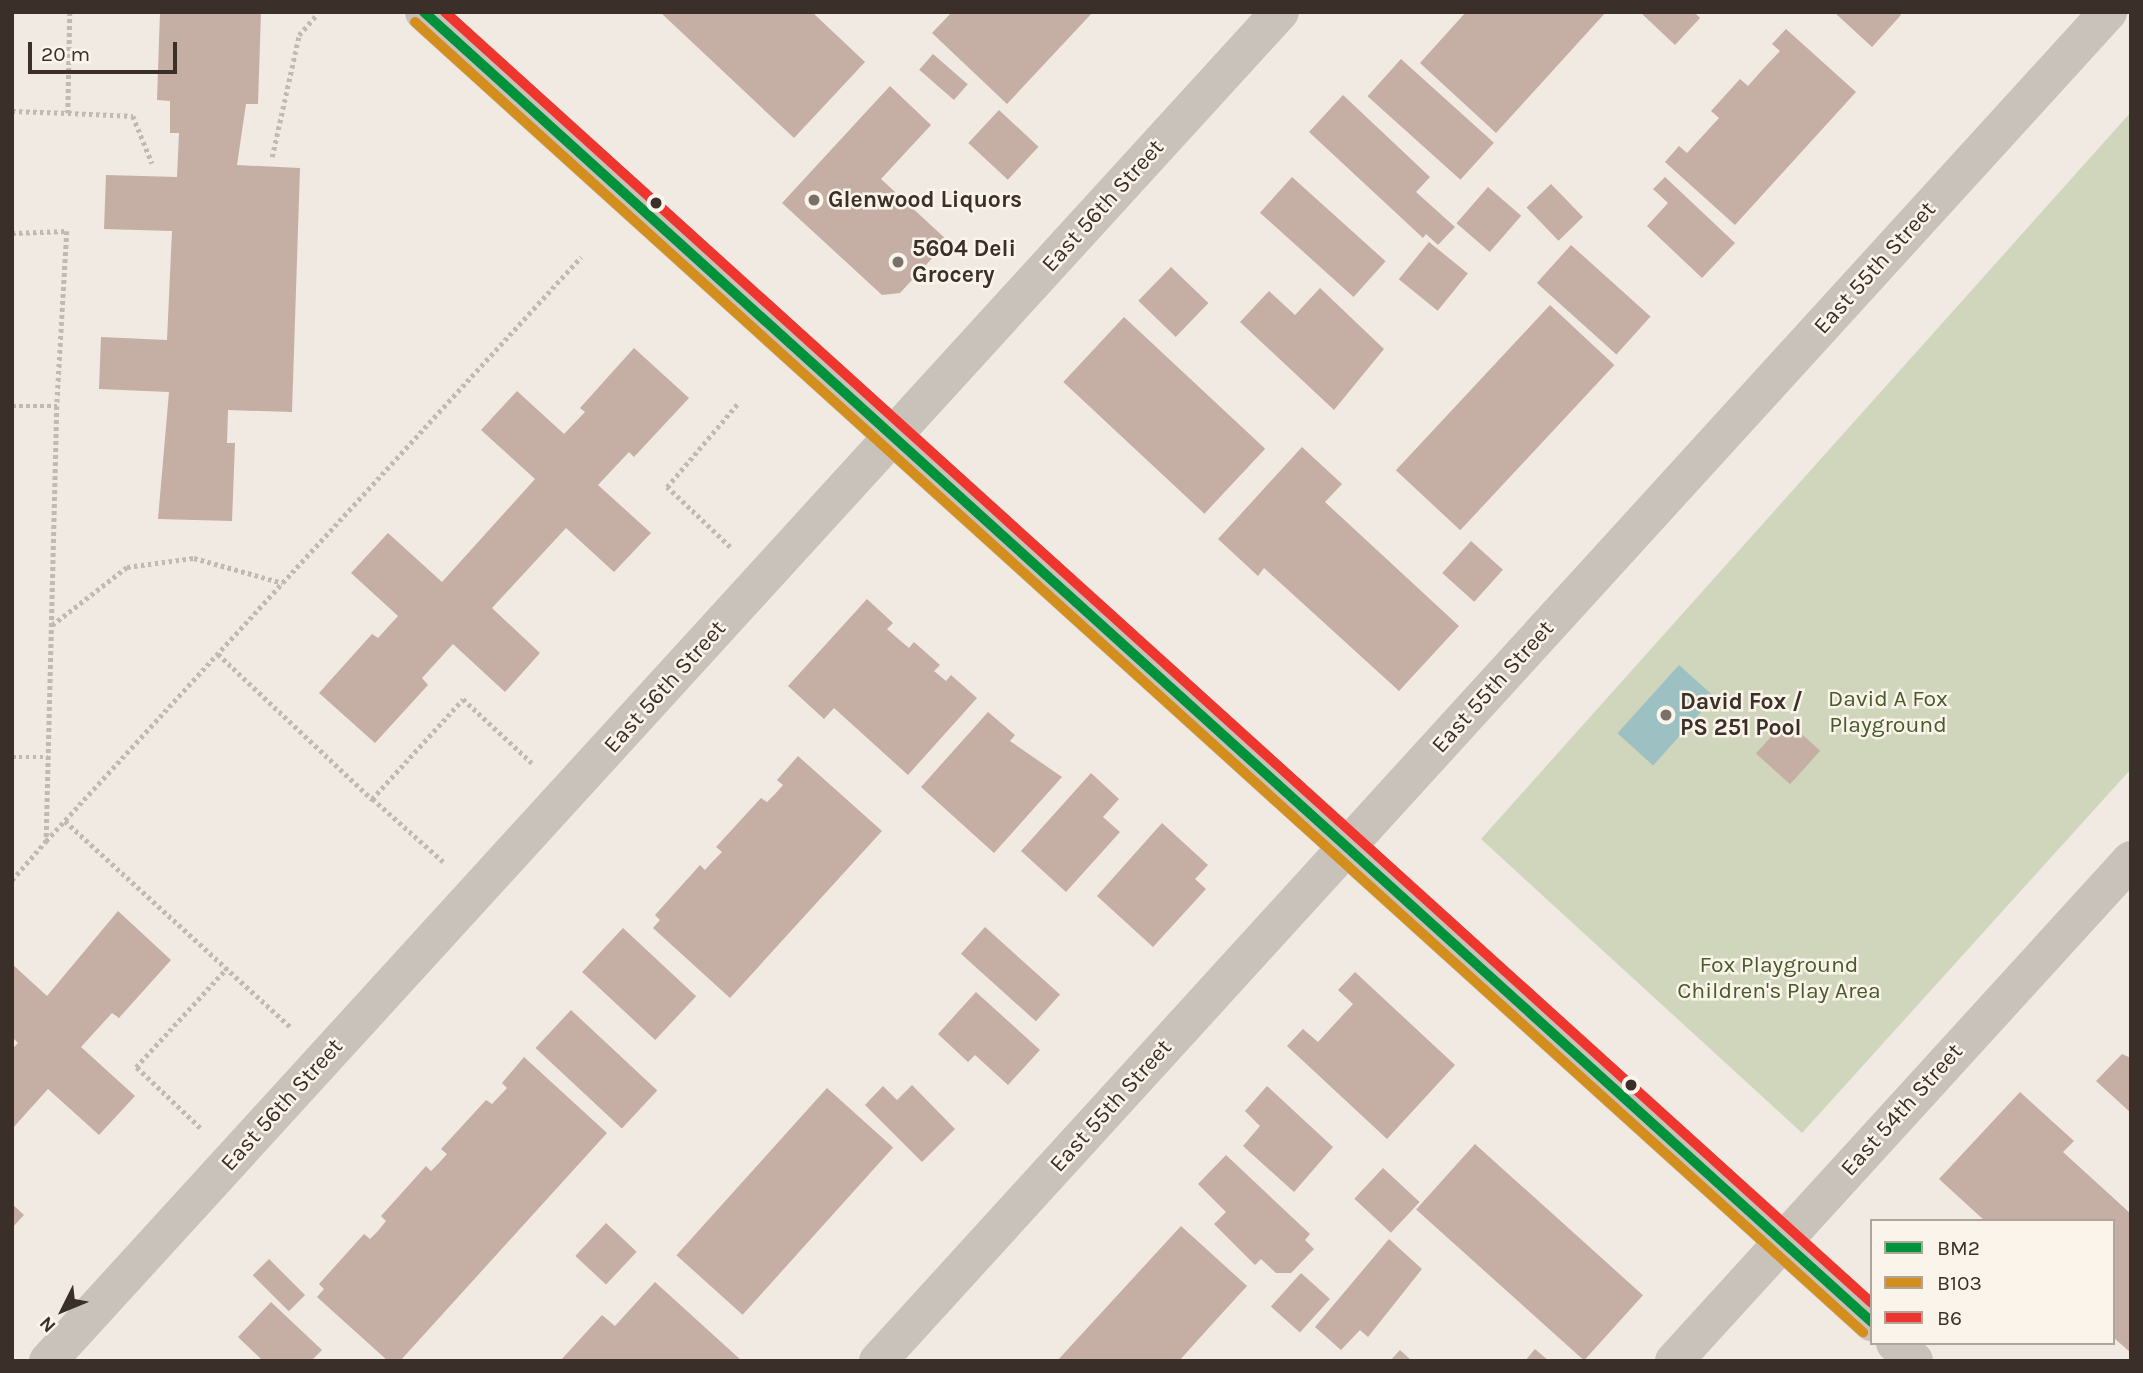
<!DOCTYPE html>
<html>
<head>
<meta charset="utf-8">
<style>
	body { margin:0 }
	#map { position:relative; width:2143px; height:1373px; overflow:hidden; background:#f0eae3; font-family:Karla,sans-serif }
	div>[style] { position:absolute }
	.green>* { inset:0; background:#d0d6bc }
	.water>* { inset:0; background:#9dc1c2; transform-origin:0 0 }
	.building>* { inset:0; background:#c5aea3; transform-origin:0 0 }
	.path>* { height:4.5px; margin-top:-2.25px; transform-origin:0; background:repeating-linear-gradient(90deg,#c1bab4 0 3.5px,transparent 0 7px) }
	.minor>* { height:38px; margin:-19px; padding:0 19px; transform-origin:19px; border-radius:19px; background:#c9c2bb }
	.bus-1>* { height:10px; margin:-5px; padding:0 5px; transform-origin:5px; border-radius:5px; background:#00933c }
	.bus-2>* { height:10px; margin:-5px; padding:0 5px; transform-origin:5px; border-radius:5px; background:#d48e1d }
	.bus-3>* { height:10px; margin:-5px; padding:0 5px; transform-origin:5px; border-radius:5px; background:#ee352e }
	.dots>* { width:19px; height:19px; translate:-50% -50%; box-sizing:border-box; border:4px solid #fbf4eb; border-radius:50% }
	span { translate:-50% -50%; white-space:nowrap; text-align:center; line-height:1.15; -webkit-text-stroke:5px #fbf4eb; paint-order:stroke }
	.poi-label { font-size:23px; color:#3b2f29; font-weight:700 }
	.left { translate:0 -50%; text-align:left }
	.street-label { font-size:23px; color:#3b2f29 }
	.park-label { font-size:23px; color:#485b2a }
	.frame { position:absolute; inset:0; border:14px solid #3b2f29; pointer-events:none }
	.legend { position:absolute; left:1870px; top:1219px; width:245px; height:126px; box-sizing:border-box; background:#fbf4eb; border:2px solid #aea59d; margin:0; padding:9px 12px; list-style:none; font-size:21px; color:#3b2f29 }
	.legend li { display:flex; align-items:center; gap:14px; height:35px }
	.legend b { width:35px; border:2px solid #aea59d }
	.north { position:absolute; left:28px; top:1275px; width:70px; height:70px; -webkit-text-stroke:5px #fbf4eb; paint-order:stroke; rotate:227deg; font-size:19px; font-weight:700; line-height:28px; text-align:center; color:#3b2f29 }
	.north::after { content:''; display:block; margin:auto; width:24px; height:32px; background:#3b2f29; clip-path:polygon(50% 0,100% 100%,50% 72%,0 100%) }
	.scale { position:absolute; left:28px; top:42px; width:149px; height:32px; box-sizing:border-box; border:4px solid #3b2f29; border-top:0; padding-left:9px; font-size:21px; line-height:24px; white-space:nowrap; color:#3b2f29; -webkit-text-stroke:5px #fbf4eb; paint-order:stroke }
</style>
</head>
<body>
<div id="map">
	<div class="green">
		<i style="clip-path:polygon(2131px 112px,2131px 769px,1802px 1133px,1481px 839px)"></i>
	</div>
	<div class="water">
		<i style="left:1679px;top:665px;width:48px;height:92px;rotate:42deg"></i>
	</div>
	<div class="building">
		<i style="clip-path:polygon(160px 12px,261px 12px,258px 104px,246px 104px,237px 165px,300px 168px,292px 412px,228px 410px,227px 443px,235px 443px,232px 521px,158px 519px,169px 392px,99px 389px,101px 337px,167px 340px,172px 231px,104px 229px,106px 175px,177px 177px,179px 133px,170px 133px,170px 101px,157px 100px)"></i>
		<i style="clip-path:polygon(660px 12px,812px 12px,865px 62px,794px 138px)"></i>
		<i style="clip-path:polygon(952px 12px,1093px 12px,1007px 104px,932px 33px)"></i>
		<i style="clip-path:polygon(1466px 12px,1606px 12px,1496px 133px,1420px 63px)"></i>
		<i style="clip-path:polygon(1640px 12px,1694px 12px,1700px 18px,1675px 45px)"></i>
		<i style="clip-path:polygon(1834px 12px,1898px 12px,1901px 15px,1872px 47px)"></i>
		<i style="clip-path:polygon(1786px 29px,1856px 92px,1735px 225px,1665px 162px,1679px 146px,1687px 153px,1719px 118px,1711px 111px,1740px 79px,1748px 86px,1764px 68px,1780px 51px,1772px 44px)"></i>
		<i style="left:933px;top:54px;width:46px;height:21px;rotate:41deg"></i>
		<i style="left:1401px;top:59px;width:125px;height:50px;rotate:42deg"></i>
		<i style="clip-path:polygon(890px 86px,931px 125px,881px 179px,948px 241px,900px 293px,882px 295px,782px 203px)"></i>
		<i style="clip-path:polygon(1343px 95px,1430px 177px,1416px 192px,1455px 227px,1438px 245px,1426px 234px,1423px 238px,1309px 132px)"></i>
		<i style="left:999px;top:110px;width:54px;height:45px;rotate:43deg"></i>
		<i style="left:1292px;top:177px;width:126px;height:48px;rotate:42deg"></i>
		<i style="clip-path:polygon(1665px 177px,1735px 243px,1702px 278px,1647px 226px,1668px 203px,1653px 189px)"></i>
		<i style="left:1551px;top:184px;width:46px;height:34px;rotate:46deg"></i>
		<i style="left:1488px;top:187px;width:44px;height:48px;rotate:41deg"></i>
		<i style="left:1429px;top:242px;width:50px;height:48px;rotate:39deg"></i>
		<i style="left:1571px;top:245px;width:107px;height:51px;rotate:42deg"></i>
		<i style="left:1171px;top:267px;width:52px;height:47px;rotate:44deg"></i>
		<i style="clip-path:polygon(1320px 288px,1384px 349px,1334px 410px,1240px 322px,1269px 291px,1295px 315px)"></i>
		<i style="left:1550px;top:305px;width:88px;height:226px;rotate:43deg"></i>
		<i style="left:1124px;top:317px;width:193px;height:89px;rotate:43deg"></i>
		<i style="clip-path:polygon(634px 348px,689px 398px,634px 457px,629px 452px,598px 485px,651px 533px,614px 572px,566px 528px,492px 608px,540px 653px,505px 692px,453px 644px,422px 678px,428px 685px,375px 743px,319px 693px,372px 634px,378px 638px,398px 616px,351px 573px,388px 533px,442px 582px,535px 479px,481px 430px,517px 391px,564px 434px,585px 412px,580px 408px)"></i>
		<i style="clip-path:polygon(1302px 447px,1342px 484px,1325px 502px,1459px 626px,1399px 691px,1264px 568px,1258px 576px,1218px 539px)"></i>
		<i style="left:1471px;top:541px;width:43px;height:43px;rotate:42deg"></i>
		<i style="clip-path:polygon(867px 599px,893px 623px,887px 629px,896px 637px,909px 648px,914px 642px,940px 665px,934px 671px,946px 681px,951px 675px,977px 698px,908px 775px,834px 708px,824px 719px,788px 686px)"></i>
		<i style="clip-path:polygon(988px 712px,1015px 735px,1010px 741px,1062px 777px,994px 853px,921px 787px)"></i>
		<i style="left:1786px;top:720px;width:46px;height:45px;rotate:42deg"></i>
		<i style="clip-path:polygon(798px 756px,882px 831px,730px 998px,653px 928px,660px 920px,655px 915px,700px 865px,705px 870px,713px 861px,722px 852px,716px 847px,761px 798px,767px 802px,775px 794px,783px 785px,777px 780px)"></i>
		<i style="clip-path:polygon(1091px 773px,1119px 799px,1103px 817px,1120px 832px,1066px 892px,1021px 851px)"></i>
		<i style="clip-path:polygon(1162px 823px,1208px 865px,1195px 879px,1206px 889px,1153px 947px,1097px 896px)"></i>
		<i style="clip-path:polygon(118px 911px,171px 960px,119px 1018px,112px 1013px,81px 1047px,135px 1096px,99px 1135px,48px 1089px,12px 1129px,12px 1049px,18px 1043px,12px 1037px,12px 964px,47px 996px)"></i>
		<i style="left:985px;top:927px;width:101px;height:36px;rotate:42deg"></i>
		<i style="left:623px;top:928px;width:100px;height:60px;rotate:43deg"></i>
		<i style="clip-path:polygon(1355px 972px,1455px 1065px,1387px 1139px,1287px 1046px,1303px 1029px,1318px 1042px,1353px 1004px,1338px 990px)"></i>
		<i style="clip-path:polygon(976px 992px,1040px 1050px,1008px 1085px,975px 1055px,968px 1062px,938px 1034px)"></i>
		<i style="left:571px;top:1010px;width:118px;height:52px;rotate:43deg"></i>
		<i style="clip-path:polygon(2122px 1054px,2131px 1058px,2131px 1113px,2096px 1081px)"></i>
		<i style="clip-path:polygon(524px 1057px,607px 1133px,400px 1361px,388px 1361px,317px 1297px,324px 1289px,319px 1284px,364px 1234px,370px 1239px,378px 1231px,386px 1221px,381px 1216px,426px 1166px,431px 1171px,439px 1163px,447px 1154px,441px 1149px,486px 1100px,492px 1104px,507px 1088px,502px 1083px)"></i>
		<i style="clip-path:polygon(912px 1085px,955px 1129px,922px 1162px,865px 1105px,883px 1086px,897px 1100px)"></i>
		<i style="clip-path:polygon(1267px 1086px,1333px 1147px,1294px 1192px,1243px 1146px,1260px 1126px,1245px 1111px)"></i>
		<i style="left:827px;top:1088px;width:89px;height:225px;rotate:42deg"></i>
		<i style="clip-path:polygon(2020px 1092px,2074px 1141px,2063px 1152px,2131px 1214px,2131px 1353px,2113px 1337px,2113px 1221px,1985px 1221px,1939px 1179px)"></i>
		<i style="left:1475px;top:1144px;width:226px;height:88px;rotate:42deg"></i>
		<i style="clip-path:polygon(1226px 1155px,1310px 1234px,1305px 1240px,1314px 1249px,1291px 1273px,1276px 1273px,1261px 1259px,1255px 1265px,1214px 1224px,1226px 1212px,1198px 1184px)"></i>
		<i style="left:1383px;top:1168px;width:50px;height:42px;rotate:43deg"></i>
		<i style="clip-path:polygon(12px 1204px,24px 1215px,12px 1228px)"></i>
		<i style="left:606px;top:1223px;width:42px;height:45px;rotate:43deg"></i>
		<i style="clip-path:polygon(1181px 1226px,1247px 1286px,1215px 1321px,1179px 1361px,1057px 1361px)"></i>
		<i style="clip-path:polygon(1389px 1239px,1422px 1269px,1368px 1337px,1360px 1330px,1341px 1350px,1315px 1327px)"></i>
		<i style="left:269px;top:1259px;width:51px;height:23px;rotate:45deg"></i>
		<i style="left:1301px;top:1273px;width:39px;height:45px;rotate:42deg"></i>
		<i style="clip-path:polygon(655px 1282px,742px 1361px,560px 1361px,602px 1315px,615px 1326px)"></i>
		<i style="clip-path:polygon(271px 1302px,322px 1350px,311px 1361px,263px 1361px,238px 1337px)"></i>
		<i style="clip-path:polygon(1535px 1349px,1549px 1361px,1525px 1361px)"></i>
		<i style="clip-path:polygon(1400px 1350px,1412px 1361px,1390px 1361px)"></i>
	</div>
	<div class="path">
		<i style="left:70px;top:12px;width:101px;rotate:91.1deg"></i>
		<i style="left:68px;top:113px;width:65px;rotate:2.6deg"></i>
		<i style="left:133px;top:116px;width:51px;rotate:68deg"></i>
		<i style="left:12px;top:111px;width:56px;rotate:2deg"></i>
		<i style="left:272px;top:157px;width:125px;rotate:-77.5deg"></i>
		<i style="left:299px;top:35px;width:28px;rotate:-49deg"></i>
		<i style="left:12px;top:233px;width:55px;rotate:-2.1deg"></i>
		<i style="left:67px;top:231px;width:175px;rotate:93.3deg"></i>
		<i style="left:12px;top:406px;width:45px"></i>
		<i style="left:57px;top:406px;width:435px;rotate:91.4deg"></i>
		<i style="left:46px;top:841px;width:792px;rotate:-47.51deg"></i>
		<i style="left:730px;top:547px;width:87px;rotate:-136.4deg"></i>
		<i style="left:667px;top:487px;width:111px;rotate:-49.7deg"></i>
		<i style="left:52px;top:625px;width:95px;rotate:-37.7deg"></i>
		<i style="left:127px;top:567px;width:68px;rotate:-7.7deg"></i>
		<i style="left:194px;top:558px;width:92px;rotate:15.7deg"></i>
		<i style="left:218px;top:654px;width:212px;rotate:43.3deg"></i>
		<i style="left:12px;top:757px;width:36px"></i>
		<i style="left:65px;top:821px;width:307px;rotate:42.4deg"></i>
		<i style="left:443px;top:862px;width:95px;rotate:-138.4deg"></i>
		<i style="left:372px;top:799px;width:135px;rotate:-47.7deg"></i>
		<i style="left:463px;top:699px;width:94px;rotate:42.8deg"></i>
		<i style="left:12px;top:880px;width:52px;rotate:-48.9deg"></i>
		<i style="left:200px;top:1128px;width:88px;rotate:-136.4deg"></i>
		<i style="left:136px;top:1067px;width:134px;rotate:-47.4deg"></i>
	</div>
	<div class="minor">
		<i style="left:424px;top:12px;width:1953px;rotate:42.14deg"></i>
		<i style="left:1895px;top:1343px;width:26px;rotate:43deg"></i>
		<i style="left:48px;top:1361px;width:1827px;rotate:-47.6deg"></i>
		<i style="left:878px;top:1361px;width:1826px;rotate:-47.64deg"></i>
		<i style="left:1674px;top:1361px;width:678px;rotate:-47.63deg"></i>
	</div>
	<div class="bus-1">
		<i style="left:424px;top:12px;width:1953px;rotate:42.14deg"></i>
	</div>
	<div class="bus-2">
		<i style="left:415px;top:22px;width:1953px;rotate:42.14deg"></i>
	</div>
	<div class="bus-3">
		<i style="left:445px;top:12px;width:1924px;rotate:42.14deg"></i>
	</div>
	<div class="dots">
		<i style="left:814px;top:200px;background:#7a706a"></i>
		<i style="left:656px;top:203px;background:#3b2f29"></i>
		<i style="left:898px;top:262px;background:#7a706a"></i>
		<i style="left:1666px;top:715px;background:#7a706a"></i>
		<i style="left:1631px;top:1085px;background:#3b2f29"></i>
	</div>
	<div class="poi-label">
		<span class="left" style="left:828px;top:200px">Glenwood Liquors</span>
		<span class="left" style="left:912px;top:262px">5604 Deli<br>Grocery</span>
		<span class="left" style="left:1680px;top:715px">David Fox /<br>PS 251 Pool</span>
	</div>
	<div class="street-label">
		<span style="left:1103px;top:206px;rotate:-48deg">East 56th Street</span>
		<span style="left:1875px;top:268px;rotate:-48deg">East 55th Street</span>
		<span style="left:665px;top:687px;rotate:-48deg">East 56th Street</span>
		<span style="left:1493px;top:687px;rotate:-48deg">East 55th Street</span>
		<span style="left:282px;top:1105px;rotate:-48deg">East 56th Street</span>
		<span style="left:1111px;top:1106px;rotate:-48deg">East 55th Street</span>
		<span style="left:1902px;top:1110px;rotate:-48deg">East 54th Street</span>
	</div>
	<div class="park-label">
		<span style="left:1888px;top:712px">David A Fox<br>Playground</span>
		<span style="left:1779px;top:978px">Fox Playground<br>Children's Play Area</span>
	</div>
	<div class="frame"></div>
	<ul class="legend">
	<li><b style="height:9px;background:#00933c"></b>BM2</li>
	<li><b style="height:9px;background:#d48e1d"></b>B103</li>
	<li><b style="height:9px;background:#ee352e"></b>B6</li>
	</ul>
	<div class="north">N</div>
	<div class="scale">20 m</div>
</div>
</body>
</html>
